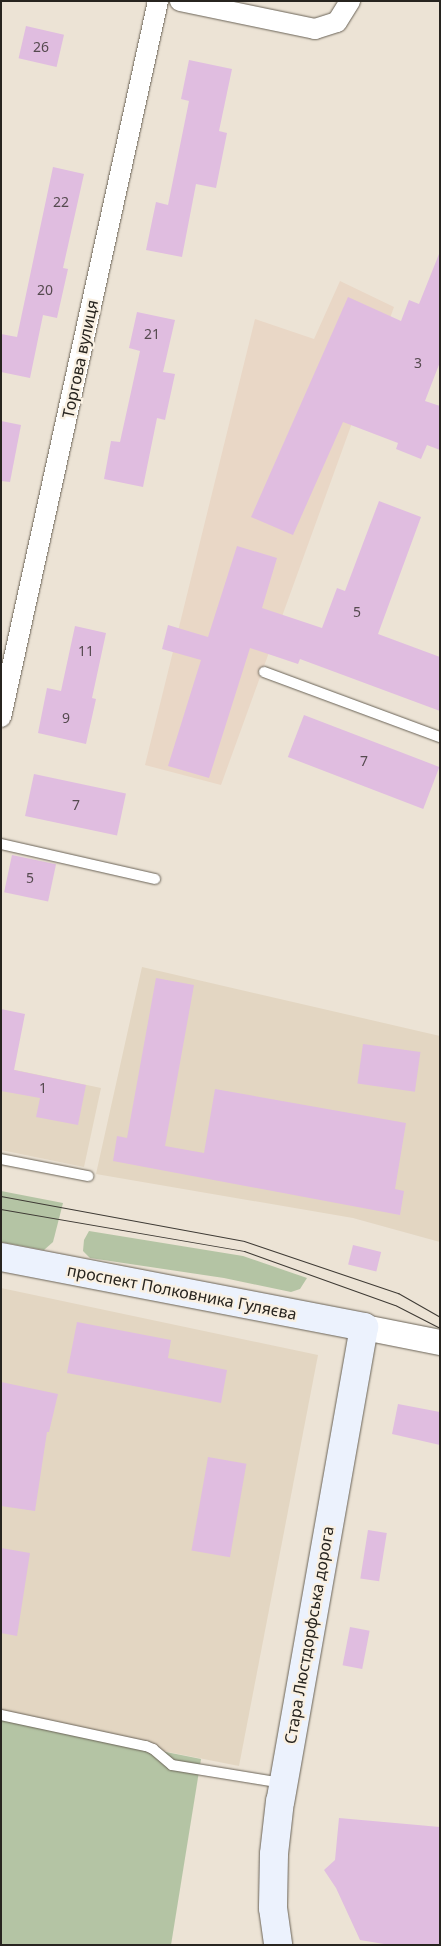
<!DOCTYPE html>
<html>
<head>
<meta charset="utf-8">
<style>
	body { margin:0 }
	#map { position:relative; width:441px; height:1946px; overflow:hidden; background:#ece3d5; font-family:"Noto Sans",sans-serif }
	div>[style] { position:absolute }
	.built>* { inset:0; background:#e3d6c2 }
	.industrial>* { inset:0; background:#e9d7c6 }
	.green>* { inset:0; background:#b4c4a4 }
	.building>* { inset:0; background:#e0bde0; transform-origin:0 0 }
	.roads { filter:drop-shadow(0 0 1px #6a6357) drop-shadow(0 0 1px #6a6357) }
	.service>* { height:10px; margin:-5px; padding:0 5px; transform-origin:5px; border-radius:5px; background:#fff }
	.minor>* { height:20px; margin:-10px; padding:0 10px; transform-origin:10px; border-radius:10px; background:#fff }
	.tertiary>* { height:25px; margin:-12.5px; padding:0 12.5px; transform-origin:12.5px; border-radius:12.5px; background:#fff }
	.secondary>* { height:28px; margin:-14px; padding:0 14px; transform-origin:14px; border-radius:14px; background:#ecf2fd }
	.tram>* { height:1px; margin:-0.5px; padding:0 0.5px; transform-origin:0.5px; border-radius:0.5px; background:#3e3a34 }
	span { translate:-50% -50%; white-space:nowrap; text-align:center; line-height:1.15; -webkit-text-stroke:4.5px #f9f0e2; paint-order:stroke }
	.number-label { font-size:14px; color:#554a4f }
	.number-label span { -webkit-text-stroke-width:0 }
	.street-label { font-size:16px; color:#27241f }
	.frame { position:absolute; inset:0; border:2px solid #27241f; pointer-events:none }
</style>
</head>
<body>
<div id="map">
	<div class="built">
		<i style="clip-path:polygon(142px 967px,440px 1036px,440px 1242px,353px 1218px,96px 1174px)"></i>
		<i style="clip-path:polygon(1px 1067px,101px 1088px,84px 1167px,1px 1150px)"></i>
		<i style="clip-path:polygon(1px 1288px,318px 1355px,239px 1766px,1px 1719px)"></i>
	</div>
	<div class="industrial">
		<i style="clip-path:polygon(340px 281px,394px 307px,221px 785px,145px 765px,255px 319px,314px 339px)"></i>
	</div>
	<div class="green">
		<i style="clip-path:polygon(1px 1191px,63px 1203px,53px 1242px,44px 1250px,1px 1242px)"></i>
		<i style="clip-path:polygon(89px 1231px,243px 1256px,307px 1278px,300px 1289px,291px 1292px,224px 1278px,90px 1258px,83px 1251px,84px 1240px)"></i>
		<i style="clip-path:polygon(1px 1719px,201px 1759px,171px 1945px,1px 1945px)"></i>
	</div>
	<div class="building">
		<i style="left:26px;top:26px;width:39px;height:33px;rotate:13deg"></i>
		<i style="clip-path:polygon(189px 60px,232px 69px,219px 131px,227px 133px,216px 188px,196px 184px,182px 257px,146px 250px,156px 202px,168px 205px,189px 101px,181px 99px)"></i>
		<i style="clip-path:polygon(53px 167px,84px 174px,63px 268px,68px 269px,57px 318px,43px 315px,30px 378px,1px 372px,1px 334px,17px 337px)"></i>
		<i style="clip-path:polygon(439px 254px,440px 362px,425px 401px,440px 406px,440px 450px,427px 445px,421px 459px,396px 449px,398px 443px,343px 422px,293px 535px,251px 517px,348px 297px,401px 321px,409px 300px,419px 304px)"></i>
		<i style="clip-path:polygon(137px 312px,175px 320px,163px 372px,175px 374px,165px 420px,157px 418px,143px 487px,104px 479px,111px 441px,120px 442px,140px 351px,129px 348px)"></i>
		<i style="clip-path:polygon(1px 421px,21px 425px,10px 482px,1px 481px)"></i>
		<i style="clip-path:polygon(379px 501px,421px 517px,378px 634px,440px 657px,440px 711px,300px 659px,298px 664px,250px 648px,209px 778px,168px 766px,201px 660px,162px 649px,168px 625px,208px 637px,237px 546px,277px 558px,262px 608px,322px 628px,337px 588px,345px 591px)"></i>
		<i style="clip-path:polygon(75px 626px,106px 633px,92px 698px,96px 699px,86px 744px,38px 733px,47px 688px,61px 691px)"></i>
		<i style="left:304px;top:715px;width:145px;height:45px;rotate:21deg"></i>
		<i style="left:34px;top:774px;width:94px;height:43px;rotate:12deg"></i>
		<i style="left:12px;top:855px;width:45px;height:38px;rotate:12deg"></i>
		<i style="clip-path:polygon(156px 978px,194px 985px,165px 1146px,204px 1153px,215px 1089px,406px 1123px,395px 1189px,404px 1191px,400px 1215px,113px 1161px,117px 1136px,127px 1138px)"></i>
		<i style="clip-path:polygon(1px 1009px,25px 1014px,14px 1070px,86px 1085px,78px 1125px,36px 1117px,40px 1098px,1px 1091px)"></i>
		<i style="left:363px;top:1044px;width:58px;height:40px;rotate:8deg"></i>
		<i style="left:353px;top:1245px;width:29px;height:20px;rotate:14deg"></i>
		<i style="clip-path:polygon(77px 1322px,171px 1340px,168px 1358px,227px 1370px,221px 1403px,67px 1373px)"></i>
		<i style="clip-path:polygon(1px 1382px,58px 1394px,49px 1432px,47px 1432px,35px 1511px,1px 1506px)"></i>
		<i style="clip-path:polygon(398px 1404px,440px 1412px,440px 1445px,392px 1434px)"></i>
		<i style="left:208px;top:1457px;width:39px;height:95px;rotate:10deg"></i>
		<i style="left:368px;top:1530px;width:19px;height:49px;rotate:9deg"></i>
		<i style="clip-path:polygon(1px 1548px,30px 1553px,17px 1636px,1px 1633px)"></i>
		<i style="left:350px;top:1627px;width:20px;height:39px;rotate:11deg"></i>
		<i style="clip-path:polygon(339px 1818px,440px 1827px,440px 1945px,390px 1945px,360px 1940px,336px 1888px,324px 1870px,335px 1860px)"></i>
	</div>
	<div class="roads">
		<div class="service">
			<i style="left:264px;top:672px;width:188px;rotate:20.3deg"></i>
			<i style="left:1px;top:844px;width:158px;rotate:12.8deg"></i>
			<i style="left:1px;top:1159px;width:89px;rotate:11.1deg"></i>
			<i style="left:1px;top:1715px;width:148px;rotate:12.1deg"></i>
			<i style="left:146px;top:1746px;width:8px;rotate:23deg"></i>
			<i style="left:153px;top:1749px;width:25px;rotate:40deg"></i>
			<i style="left:172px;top:1765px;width:111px;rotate:9.3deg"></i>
		</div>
		<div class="minor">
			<i style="left:180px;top:1px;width:138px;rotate:11.7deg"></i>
			<i style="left:315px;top:29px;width:23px;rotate:-18deg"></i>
			<i style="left:337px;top:22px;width:25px;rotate:-58deg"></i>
			<i style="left:1px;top:717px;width:733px;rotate:-77.63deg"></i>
		</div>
		<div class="tertiary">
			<i style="left:364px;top:1327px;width:77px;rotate:11.2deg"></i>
		</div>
		<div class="secondary">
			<i style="left:1px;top:1257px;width:370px;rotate:10.9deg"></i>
			<i style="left:364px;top:1327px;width:481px;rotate:100deg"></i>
			<i style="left:280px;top:1801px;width:53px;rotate:96.5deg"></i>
			<i style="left:274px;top:1854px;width:54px;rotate:91.1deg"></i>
			<i style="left:273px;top:1908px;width:37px;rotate:82deg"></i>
		</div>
	</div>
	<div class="tram">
		<i style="left:1px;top:1196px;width:247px;rotate:10.5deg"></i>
		<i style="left:244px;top:1241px;width:163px;rotate:18.7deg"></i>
		<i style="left:398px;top:1293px;width:48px;rotate:29.7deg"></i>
		<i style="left:1px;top:1209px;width:247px;rotate:9.8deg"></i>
		<i style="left:244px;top:1251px;width:160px;rotate:19.7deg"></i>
		<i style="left:395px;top:1305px;width:51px;rotate:27.1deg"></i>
	</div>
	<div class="number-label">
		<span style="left:41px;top:47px">26</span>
		<span style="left:61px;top:202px">22</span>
		<span style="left:45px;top:290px">20</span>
		<span style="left:152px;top:334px">21</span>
		<span style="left:418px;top:363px">3</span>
		<span style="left:357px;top:612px">5</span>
		<span style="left:86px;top:651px">11</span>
		<span style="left:66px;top:718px">9</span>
		<span style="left:364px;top:761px">7</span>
		<span style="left:76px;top:805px">7</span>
		<span style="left:30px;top:878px">5</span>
		<span style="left:43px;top:1088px">1</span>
	</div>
	<div class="street-label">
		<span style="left:80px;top:359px;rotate:-78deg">Торгова вулиця</span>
		<span style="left:182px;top:1292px;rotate:11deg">проспект Полковника Гуляєва</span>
		<span style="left:309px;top:1635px;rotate:-80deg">Стара Люстдорфська дорога</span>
	</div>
	<div class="frame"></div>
</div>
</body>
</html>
